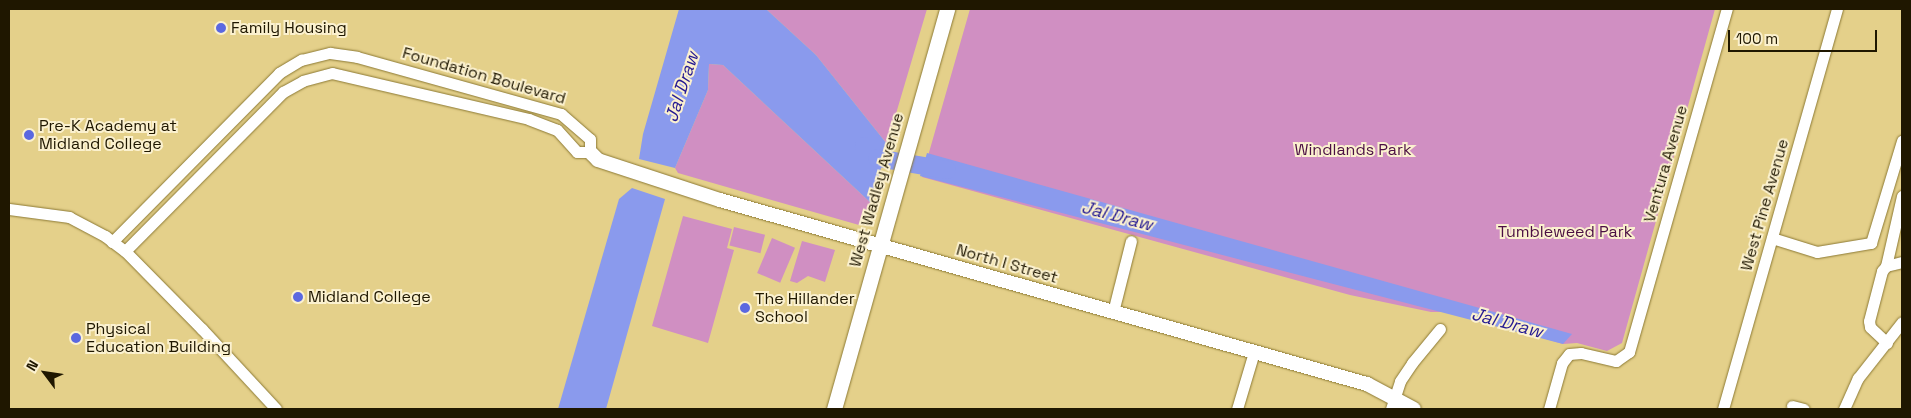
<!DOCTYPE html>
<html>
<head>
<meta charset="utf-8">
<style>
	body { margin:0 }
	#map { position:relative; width:1911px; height:418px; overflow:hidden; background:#e4d08a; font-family:"Space Grotesk",sans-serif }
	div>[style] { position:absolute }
	.green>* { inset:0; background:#d08fc2; transform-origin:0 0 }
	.water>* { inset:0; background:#8a9aed }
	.river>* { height:18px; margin:-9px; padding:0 9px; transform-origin:9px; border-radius:9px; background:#8a9aed }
	.roads { filter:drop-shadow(0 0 1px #8c7934) drop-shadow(0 0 1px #8c7934) }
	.minor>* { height:11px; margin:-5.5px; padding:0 5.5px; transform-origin:5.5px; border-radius:5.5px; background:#fff }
	.tertiary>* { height:14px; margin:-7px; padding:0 7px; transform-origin:7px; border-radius:7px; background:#fff }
	.secondary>* { height:15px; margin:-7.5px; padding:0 7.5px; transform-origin:7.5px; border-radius:7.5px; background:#fff }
	.dots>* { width:14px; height:14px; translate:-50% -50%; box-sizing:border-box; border:2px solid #fbf1cf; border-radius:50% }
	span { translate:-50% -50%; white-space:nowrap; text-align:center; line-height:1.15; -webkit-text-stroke:4px #fbf1cf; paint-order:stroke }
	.poi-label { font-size:16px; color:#1f1700 }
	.left { translate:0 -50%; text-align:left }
	.street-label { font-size:16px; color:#1f1700 }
	.park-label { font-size:16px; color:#4b0f43 }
	.water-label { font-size:18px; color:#241a92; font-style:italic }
	.frame { position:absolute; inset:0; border:10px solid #1f1700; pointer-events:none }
	.north { position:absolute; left:20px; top:348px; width:50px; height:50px; -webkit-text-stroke:4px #fbf1cf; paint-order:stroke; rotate:301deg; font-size:14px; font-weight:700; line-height:20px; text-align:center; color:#1f1700 }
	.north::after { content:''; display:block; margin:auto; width:18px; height:22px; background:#1f1700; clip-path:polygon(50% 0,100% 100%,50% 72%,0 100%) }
	.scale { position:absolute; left:1728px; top:30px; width:149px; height:22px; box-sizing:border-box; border:2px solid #1f1700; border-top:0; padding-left:6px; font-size:15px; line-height:18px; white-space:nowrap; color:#1f1700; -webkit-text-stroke:4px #fbf1cf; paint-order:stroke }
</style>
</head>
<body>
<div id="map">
	<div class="green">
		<i style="clip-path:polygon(766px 9px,927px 9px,887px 144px,816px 55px)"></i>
		<i style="clip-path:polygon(970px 9px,1715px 9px,1622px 343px,1607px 351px,1577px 343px,1563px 344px,1454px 312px,1431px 312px,1350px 295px,922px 177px)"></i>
		<i style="clip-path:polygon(709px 64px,723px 65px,872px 204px,866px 223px,859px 225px,678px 173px,675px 168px,708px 90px)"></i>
		<i style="clip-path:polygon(683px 216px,732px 229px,727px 248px,734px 250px,708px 343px,652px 326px)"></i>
		<i style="left:734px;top:227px;width:32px;height:19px;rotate:14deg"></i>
		<i style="left:772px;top:238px;width:25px;height:38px;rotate:23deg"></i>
		<i style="clip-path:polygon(802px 241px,835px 250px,825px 282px,808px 276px,797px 283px,790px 281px)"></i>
	</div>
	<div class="water">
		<i style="clip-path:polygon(679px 9px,766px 9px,816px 55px,887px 144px,872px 204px,723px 65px,709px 64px,708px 90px,675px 168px,639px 159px,643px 134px)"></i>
		<i style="clip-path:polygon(927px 153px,1572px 334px,1563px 344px,920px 176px)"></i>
		<i style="clip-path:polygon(632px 188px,665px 199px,606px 409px,558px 409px,619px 199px)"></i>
	</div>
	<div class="river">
		<i style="left:864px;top:146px;width:18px;rotate:43deg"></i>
		<i style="left:877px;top:158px;width:71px;rotate:9.7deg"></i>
	</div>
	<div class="roads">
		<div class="minor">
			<i style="left:9px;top:209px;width:61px;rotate:7.6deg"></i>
			<i style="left:69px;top:217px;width:41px;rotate:27.8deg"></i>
			<i style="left:105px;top:236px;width:25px;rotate:37deg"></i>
			<i style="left:125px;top:251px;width:110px;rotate:45.4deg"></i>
			<i style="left:202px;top:329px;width:109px;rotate:47.2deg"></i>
			<i style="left:1772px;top:238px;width:47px;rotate:17.3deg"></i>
			<i style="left:1817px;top:252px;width:55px;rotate:-9.5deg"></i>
			<i style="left:1871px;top:243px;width:107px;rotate:-73.1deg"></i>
			<i style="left:112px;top:242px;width:238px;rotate:-45.3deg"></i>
			<i style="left:279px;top:73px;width:26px;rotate:-31deg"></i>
			<i style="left:301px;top:60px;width:30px;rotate:-14deg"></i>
			<i style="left:330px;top:53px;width:27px;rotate:8deg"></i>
			<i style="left:357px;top:57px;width:212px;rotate:15.6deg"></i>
			<i style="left:561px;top:114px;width:38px;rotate:41deg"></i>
			<i style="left:590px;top:139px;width:13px;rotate:90deg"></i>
			<i style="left:590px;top:152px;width:13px;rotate:180deg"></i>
			<i style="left:577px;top:152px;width:30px;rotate:-132deg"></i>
			<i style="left:557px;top:130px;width:30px;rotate:-159deg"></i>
			<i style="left:529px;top:119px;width:202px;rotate:-166.9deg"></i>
			<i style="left:332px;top:73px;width:30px;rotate:165deg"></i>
			<i style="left:303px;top:81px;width:23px;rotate:151deg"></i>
			<i style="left:283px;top:92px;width:224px;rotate:134.8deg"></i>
			<i style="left:1886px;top:266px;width:72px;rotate:-77.1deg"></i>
			<i style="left:1113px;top:312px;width:73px;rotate:-75.8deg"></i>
			<i style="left:1887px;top:343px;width:23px;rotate:-137deg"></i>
			<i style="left:1870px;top:327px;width:6px;rotate:-99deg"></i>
			<i style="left:1869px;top:321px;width:52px;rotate:-75.4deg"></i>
			<i style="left:1882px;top:271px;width:6px;rotate:-51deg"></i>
			<i style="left:1886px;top:266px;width:16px;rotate:-14deg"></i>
			<i style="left:1792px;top:406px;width:12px;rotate:14deg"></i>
			<i style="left:1237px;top:409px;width:59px;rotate:-73.4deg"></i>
			<i style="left:1391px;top:409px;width:29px;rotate:-72deg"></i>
			<i style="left:1400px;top:381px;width:22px;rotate:-56deg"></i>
			<i style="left:1412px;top:363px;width:44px;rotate:-50.5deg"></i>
			<i style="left:1549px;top:409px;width:48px;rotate:-74.2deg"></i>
			<i style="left:1562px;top:363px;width:11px;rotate:-52deg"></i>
			<i style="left:1569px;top:354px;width:12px;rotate:-5deg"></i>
			<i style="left:1581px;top:353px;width:36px;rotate:13deg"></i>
			<i style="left:1616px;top:361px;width:16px;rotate:-35deg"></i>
			<i style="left:1629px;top:352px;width:357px;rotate:-74.1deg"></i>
			<i style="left:1723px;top:409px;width:416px;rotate:-74.1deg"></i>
			<i style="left:1844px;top:409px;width:34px;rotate:-66deg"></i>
			<i style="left:1858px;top:378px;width:71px;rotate:-51.8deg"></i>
		</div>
		<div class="tertiary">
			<i style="left:590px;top:152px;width:11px;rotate:45deg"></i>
			<i style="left:598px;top:160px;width:128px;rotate:18.2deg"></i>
			<i style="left:720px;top:200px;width:673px;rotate:15.88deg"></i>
			<i style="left:1367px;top:384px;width:53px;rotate:28deg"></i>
		</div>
		<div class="secondary">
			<i style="left:834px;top:409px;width:416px;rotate:-74.2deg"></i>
		</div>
	</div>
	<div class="dots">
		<i style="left:221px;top:28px;background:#5b68e0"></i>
		<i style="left:29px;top:135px;background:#5b68e0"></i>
		<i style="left:298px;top:297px;background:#5b68e0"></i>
		<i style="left:745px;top:308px;background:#5b68e0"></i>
		<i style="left:76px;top:338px;background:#5b68e0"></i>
	</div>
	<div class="poi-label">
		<span class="left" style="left:231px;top:28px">Family Housing</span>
		<span class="left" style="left:39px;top:135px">Pre-K Academy at<br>Midland College</span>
		<span class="left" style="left:308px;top:297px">Midland College</span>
		<span class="left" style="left:755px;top:308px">The Hillander<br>School</span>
		<span class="left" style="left:86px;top:338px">Physical<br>Education Building</span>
	</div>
	<div class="street-label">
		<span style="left:484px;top:76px;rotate:16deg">Foundation Boulevard</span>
		<span style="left:1666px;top:164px;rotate:-74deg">Ventura Avenue</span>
		<span style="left:877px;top:190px;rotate:-74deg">West Wadley Avenue</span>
		<span style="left:1765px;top:205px;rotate:-74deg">West Pine Avenue</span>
		<span style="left:1007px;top:264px;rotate:16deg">North I Street</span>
	</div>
	<div class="park-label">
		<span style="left:1353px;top:150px">Windlands Park</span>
		<span style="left:1565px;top:232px">Tumbleweed Park</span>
	</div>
	<div class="water-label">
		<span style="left:682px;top:87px;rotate:-72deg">Jal Draw</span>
		<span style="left:1117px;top:216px;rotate:15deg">Jal Draw</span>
		<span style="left:1507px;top:323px;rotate:15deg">Jal Draw</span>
	</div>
	<div class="frame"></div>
	<div class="north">N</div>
	<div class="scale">100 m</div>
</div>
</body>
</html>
